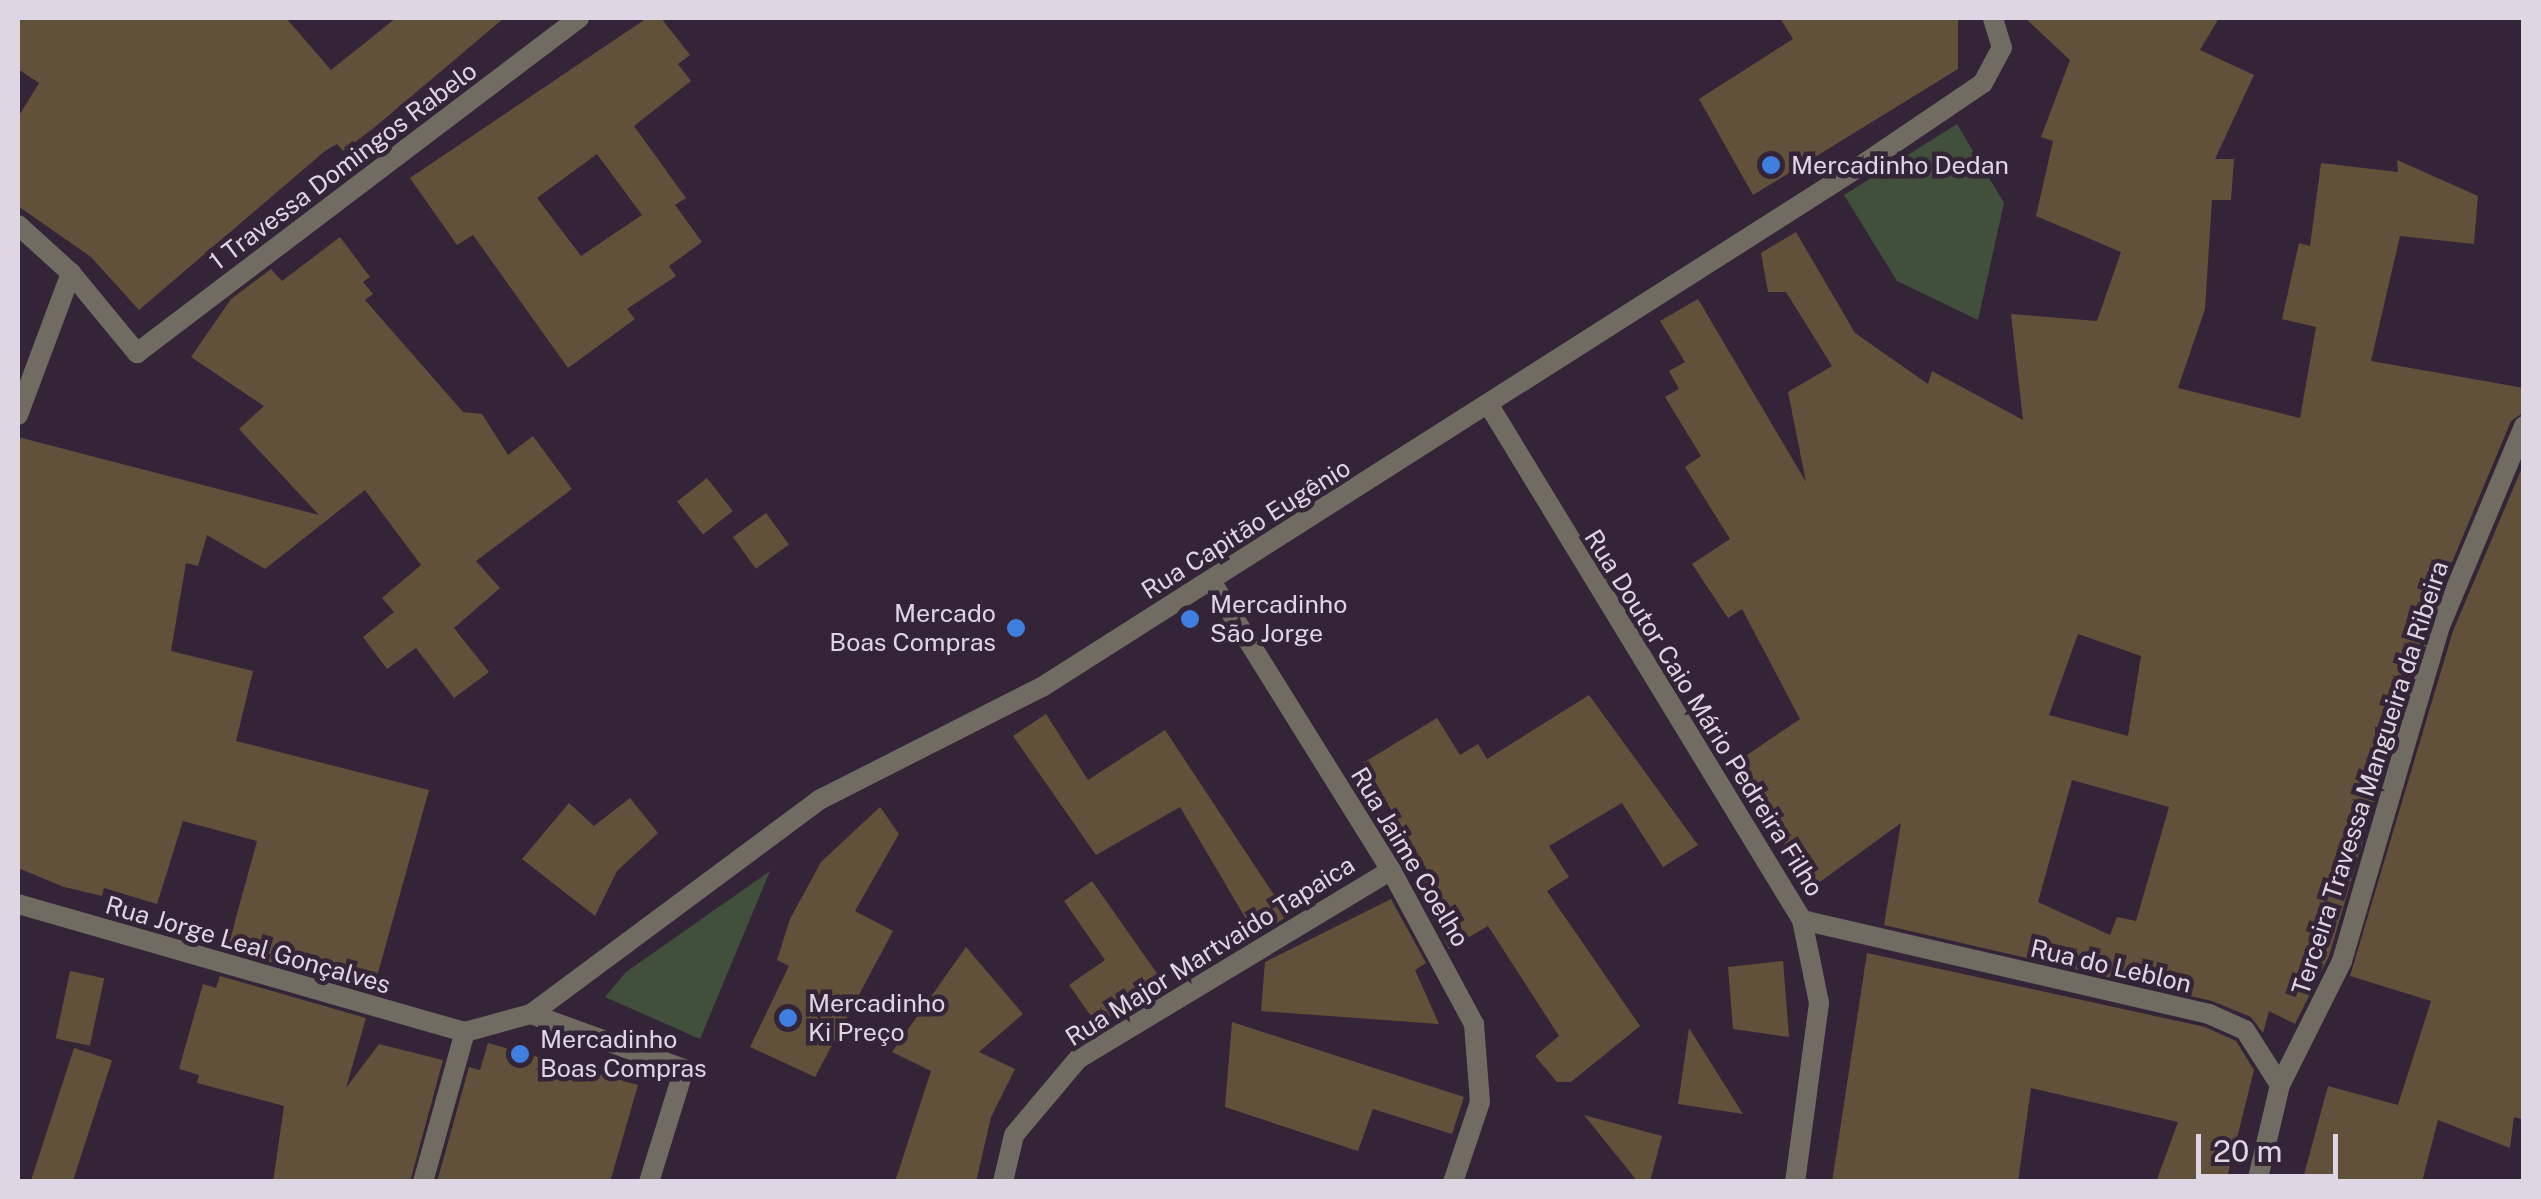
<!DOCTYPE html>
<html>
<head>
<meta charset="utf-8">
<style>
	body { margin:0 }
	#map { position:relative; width:2541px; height:1199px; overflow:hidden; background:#332437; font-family:"Public Sans",sans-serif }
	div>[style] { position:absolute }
	.green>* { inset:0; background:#41503b }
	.building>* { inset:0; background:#62513a; transform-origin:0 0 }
	.minor>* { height:20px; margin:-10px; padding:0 10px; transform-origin:10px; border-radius:10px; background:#706c61 }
	.dots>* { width:28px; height:28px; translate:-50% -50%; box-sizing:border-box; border:5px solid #332437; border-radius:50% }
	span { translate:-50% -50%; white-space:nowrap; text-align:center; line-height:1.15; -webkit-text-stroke:9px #332437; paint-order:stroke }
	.poi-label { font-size:25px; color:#dfd6e3 }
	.left { translate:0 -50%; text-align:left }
	.right { translate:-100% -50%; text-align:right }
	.street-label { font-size:25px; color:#dfd6e3 }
	.frame { position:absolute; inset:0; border:20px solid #dfd6e3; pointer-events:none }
	.scale { position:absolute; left:2196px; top:1134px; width:142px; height:45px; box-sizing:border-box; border:5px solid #dfd6e3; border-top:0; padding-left:12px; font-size:30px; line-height:35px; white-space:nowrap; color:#dfd6e3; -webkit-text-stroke:8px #332437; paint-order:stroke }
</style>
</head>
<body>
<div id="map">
	<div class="green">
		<i style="clip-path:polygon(1957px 124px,2004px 203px,1978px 320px,1897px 281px,1844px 195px)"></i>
		<i style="clip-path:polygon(770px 871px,700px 1039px,605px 997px,626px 972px)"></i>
	</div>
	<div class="building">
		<i style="clip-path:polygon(18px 18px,286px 18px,331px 70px,396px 18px,504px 18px,375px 127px,343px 151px,337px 144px,325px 151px,139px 310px,91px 257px,18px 206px,18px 117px,39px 83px,18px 69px)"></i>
		<i style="clip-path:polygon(evenodd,647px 18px,661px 18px,690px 55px,678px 64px,691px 81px,634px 126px,686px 198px,675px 205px,702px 242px,669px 266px,676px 276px,627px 309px,635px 319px,568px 368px,473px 235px,457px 245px,410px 178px,647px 18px,597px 154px,642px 215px,581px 256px,537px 198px,597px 154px)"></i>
		<i style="clip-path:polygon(1780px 18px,1958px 18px,1958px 69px,1753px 195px,1699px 99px,1793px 39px)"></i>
		<i style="clip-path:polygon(evenodd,2025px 18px,2219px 18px,2200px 50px,2254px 75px,2215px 159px,2234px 159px,2231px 200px,2212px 200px,2205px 309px,2178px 388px,2300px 418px,2316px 327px,2282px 319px,2299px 243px,2310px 246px,2321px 163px,2398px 172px,2397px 160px,2478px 196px,2474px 244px,2400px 236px,2371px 361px,2524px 388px,2524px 412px,2511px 421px,2427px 622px,2329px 956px,2295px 1024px,2269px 1011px,2263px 1033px,2251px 1017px,2212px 1001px,1884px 925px,1901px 823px,1817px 884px,1788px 852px,1738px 761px,1800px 719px,1742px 609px,1728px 618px,1692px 564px,1730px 539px,1685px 467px,1701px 456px,1665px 397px,1679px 389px,1669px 371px,1685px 362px,1660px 321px,1698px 299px,1806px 482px,1788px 392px,1832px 366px,1786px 292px,1768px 292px,1761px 253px,1796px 232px,1855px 333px,1928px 384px,1932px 371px,2023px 420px,2011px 314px,2097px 321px,2121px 252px,2036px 216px,2053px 141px,2041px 137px,2070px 60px,2025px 18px,2078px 634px,2141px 656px,2128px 736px,2049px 715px,2078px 634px,2025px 18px,2072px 780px,2169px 807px,2136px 921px,2117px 917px,2110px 935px,2038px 902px,2072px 780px)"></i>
		<i style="clip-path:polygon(340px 237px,370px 277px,363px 282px,373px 294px,365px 300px,463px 412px,482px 414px,508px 455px,533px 436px,572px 489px,476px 561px,500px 588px,454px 628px,489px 672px,454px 698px,416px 648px,387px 669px,363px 637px,394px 612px,382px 598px,421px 565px,365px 490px,265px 569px,207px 535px,198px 566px,186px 563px,171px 651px,253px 671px,236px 741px,429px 790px,373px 991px,227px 950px,257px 841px,183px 821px,157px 904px,104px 888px,102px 896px,64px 887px,18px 868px,18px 437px,319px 515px,239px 429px,264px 406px,191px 357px,231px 299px,271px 269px,282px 281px)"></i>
		<i style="clip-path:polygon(2524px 463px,2521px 1119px,2514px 1117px,2510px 1148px,2438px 1120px,2422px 1182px,2302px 1182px,2328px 1086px,2398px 1105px,2431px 1001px,2350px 976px,2453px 631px)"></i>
		<i style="left:707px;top:478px;width:42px;height:38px;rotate:52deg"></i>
		<i style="left:766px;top:513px;width:39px;height:41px;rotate:54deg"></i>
		<i style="clip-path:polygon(1589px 695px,1698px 845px,1663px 867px,1622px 803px,1549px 846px,1569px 877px,1547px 891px,1640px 1026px,1571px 1082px,1557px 1082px,1535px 1056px,1559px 1036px,1488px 926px,1449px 949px,1416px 887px,1432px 878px,1363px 763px,1437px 718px,1460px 755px,1478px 744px,1487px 759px)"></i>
		<i style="clip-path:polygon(1046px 714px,1088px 780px,1165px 730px,1288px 916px,1256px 936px,1180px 807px,1096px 855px,1013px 736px)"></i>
		<i style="clip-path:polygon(630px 798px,658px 833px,617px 871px,595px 916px,522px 859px,569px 803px,594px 826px)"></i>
		<i style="clip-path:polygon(880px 807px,899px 834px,855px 911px,893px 931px,815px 1077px,750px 1047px,789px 966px,777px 960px,790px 919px,821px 862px)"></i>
		<i style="clip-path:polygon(1092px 881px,1161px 979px,1098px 1026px,1069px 985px,1105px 960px,1064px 901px)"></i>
		<i style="clip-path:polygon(1391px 899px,1426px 963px,1415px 970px,1439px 1024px,1261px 1011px,1265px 962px)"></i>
		<i style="clip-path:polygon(966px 947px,1023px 1014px,979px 1052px,1015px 1069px,991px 1117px,976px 1182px,895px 1182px,931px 1071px,892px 1052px)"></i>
		<i style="clip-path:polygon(1867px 953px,2205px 1027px,2236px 1041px,2254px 1070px,2226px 1182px,2156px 1182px,2178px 1122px,2031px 1088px,2018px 1182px,1832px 1182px)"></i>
		<i style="clip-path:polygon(1783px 961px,1789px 1037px,1733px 1029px,1728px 967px)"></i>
		<i style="left:70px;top:971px;width:35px;height:69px;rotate:12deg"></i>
		<i style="clip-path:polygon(220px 976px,366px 1018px,346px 1088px,379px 1044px,443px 1060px,410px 1182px,273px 1182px,284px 1106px,197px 1083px,199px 1075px,179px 1069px,203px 984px,216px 988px)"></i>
		<i style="clip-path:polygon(1232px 1022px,1464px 1097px,1452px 1134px,1373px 1109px,1358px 1151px,1225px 1107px)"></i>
		<i style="clip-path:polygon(1689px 1028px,1743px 1114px,1678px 1104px)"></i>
		<i style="clip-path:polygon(488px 1043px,638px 1085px,610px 1182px,437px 1182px,469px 1067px,480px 1070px)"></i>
		<i style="left:74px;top:1048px;width:40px;height:140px;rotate:18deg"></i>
		<i style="clip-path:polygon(1584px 1115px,1662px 1136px,1650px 1182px,1638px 1182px)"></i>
	</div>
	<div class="minor">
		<i style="left:18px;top:225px;width:72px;rotate:42.2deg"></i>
		<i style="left:71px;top:273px;width:104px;rotate:50.5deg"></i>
		<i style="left:137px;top:353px;width:555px;rotate:-37.16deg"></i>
		<i style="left:1490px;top:407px;width:600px;rotate:58.69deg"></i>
		<i style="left:1802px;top:920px;width:85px;rotate:78.4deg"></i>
		<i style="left:1819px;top:1003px;width:181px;rotate:97.6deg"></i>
		<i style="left:18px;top:415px;width:152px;rotate:-69.5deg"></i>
		<i style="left:1211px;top:581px;width:340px;rotate:58.1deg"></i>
		<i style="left:1391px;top:870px;width:175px;rotate:61.7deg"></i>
		<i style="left:1474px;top:1024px;width:78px;rotate:85.6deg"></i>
		<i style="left:1480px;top:1102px;width:84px;rotate:108.6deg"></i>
		<i style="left:18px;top:904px;width:465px;rotate:16deg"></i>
		<i style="left:1802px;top:920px;width:418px;rotate:13deg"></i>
		<i style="left:2209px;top:1014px;width:39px;rotate:24deg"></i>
		<i style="left:2245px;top:1030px;width:65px;rotate:57.5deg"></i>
		<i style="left:2280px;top:1085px;width:100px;rotate:103.3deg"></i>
		<i style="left:531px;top:1014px;width:163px;rotate:19.8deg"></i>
		<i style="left:684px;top:1069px;width:118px;rotate:107.2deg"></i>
		<i style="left:465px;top:1032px;width:68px;rotate:-15.3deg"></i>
		<i style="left:531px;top:1014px;width:359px;rotate:-36.6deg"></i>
		<i style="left:819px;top:800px;width:250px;rotate:-26.9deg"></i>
		<i style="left:1042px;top:687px;width:965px;rotate:-32.47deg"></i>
		<i style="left:1856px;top:169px;width:153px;rotate:-34.1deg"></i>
		<i style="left:1983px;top:83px;width:40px;rotate:-62deg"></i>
		<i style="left:2002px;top:48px;width:31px;rotate:-107deg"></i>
		<i style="left:2280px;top:1085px;width:139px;rotate:-63.4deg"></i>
		<i style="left:2342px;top:961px;width:349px;rotate:-73.7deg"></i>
		<i style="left:2440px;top:626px;width:217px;rotate:-67.2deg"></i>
		<i style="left:423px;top:1182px;width:156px;rotate:-74.4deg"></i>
		<i style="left:1003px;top:1182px;width:48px;rotate:-76.8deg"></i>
		<i style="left:1014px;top:1135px;width:99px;rotate:-49.9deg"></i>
		<i style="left:1078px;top:1059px;width:366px;rotate:-31.1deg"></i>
	</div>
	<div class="dots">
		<i style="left:1771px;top:165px;background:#3f7fe0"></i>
		<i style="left:1190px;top:619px;background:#3f7fe0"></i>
		<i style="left:1016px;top:628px;background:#3f7fe0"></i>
		<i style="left:788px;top:1018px;background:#3f7fe0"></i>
		<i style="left:520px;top:1054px;background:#3f7fe0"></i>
	</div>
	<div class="poi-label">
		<span class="left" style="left:1791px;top:165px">Mercadinho Dedan</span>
		<span class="left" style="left:1210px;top:619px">Mercadinho<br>São Jorge</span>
		<span class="right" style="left:996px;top:628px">Mercado<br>Boas Compras</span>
		<span class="left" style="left:808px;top:1018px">Mercadinho<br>Ki Preço</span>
		<span class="left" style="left:540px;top:1054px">Mercadinho<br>Boas Compras</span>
	</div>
	<div class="street-label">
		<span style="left:343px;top:166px;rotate:-37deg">1 Travessa Domingos Rabelo</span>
		<span style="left:1246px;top:529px;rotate:-32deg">Rua Capitão Eugênio</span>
		<span style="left:1704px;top:713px;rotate:58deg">Rua Doutor Caio Mário Pedreira Filho</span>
		<span style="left:2370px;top:778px;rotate:-72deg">Terceira Travessa Mangueira da Ribeira</span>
		<span style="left:1410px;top:857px;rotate:59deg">Rua Jaime Coelho</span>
		<span style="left:248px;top:945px;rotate:16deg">Rua Jorge Leal Gonçalves</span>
		<span style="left:1210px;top:951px;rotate:-32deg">Rua Major Martvaido Tapaica</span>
		<span style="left:2111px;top:966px;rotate:13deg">Rua do Leblon</span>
	</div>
	<div class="frame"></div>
	<div class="scale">20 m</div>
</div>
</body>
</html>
